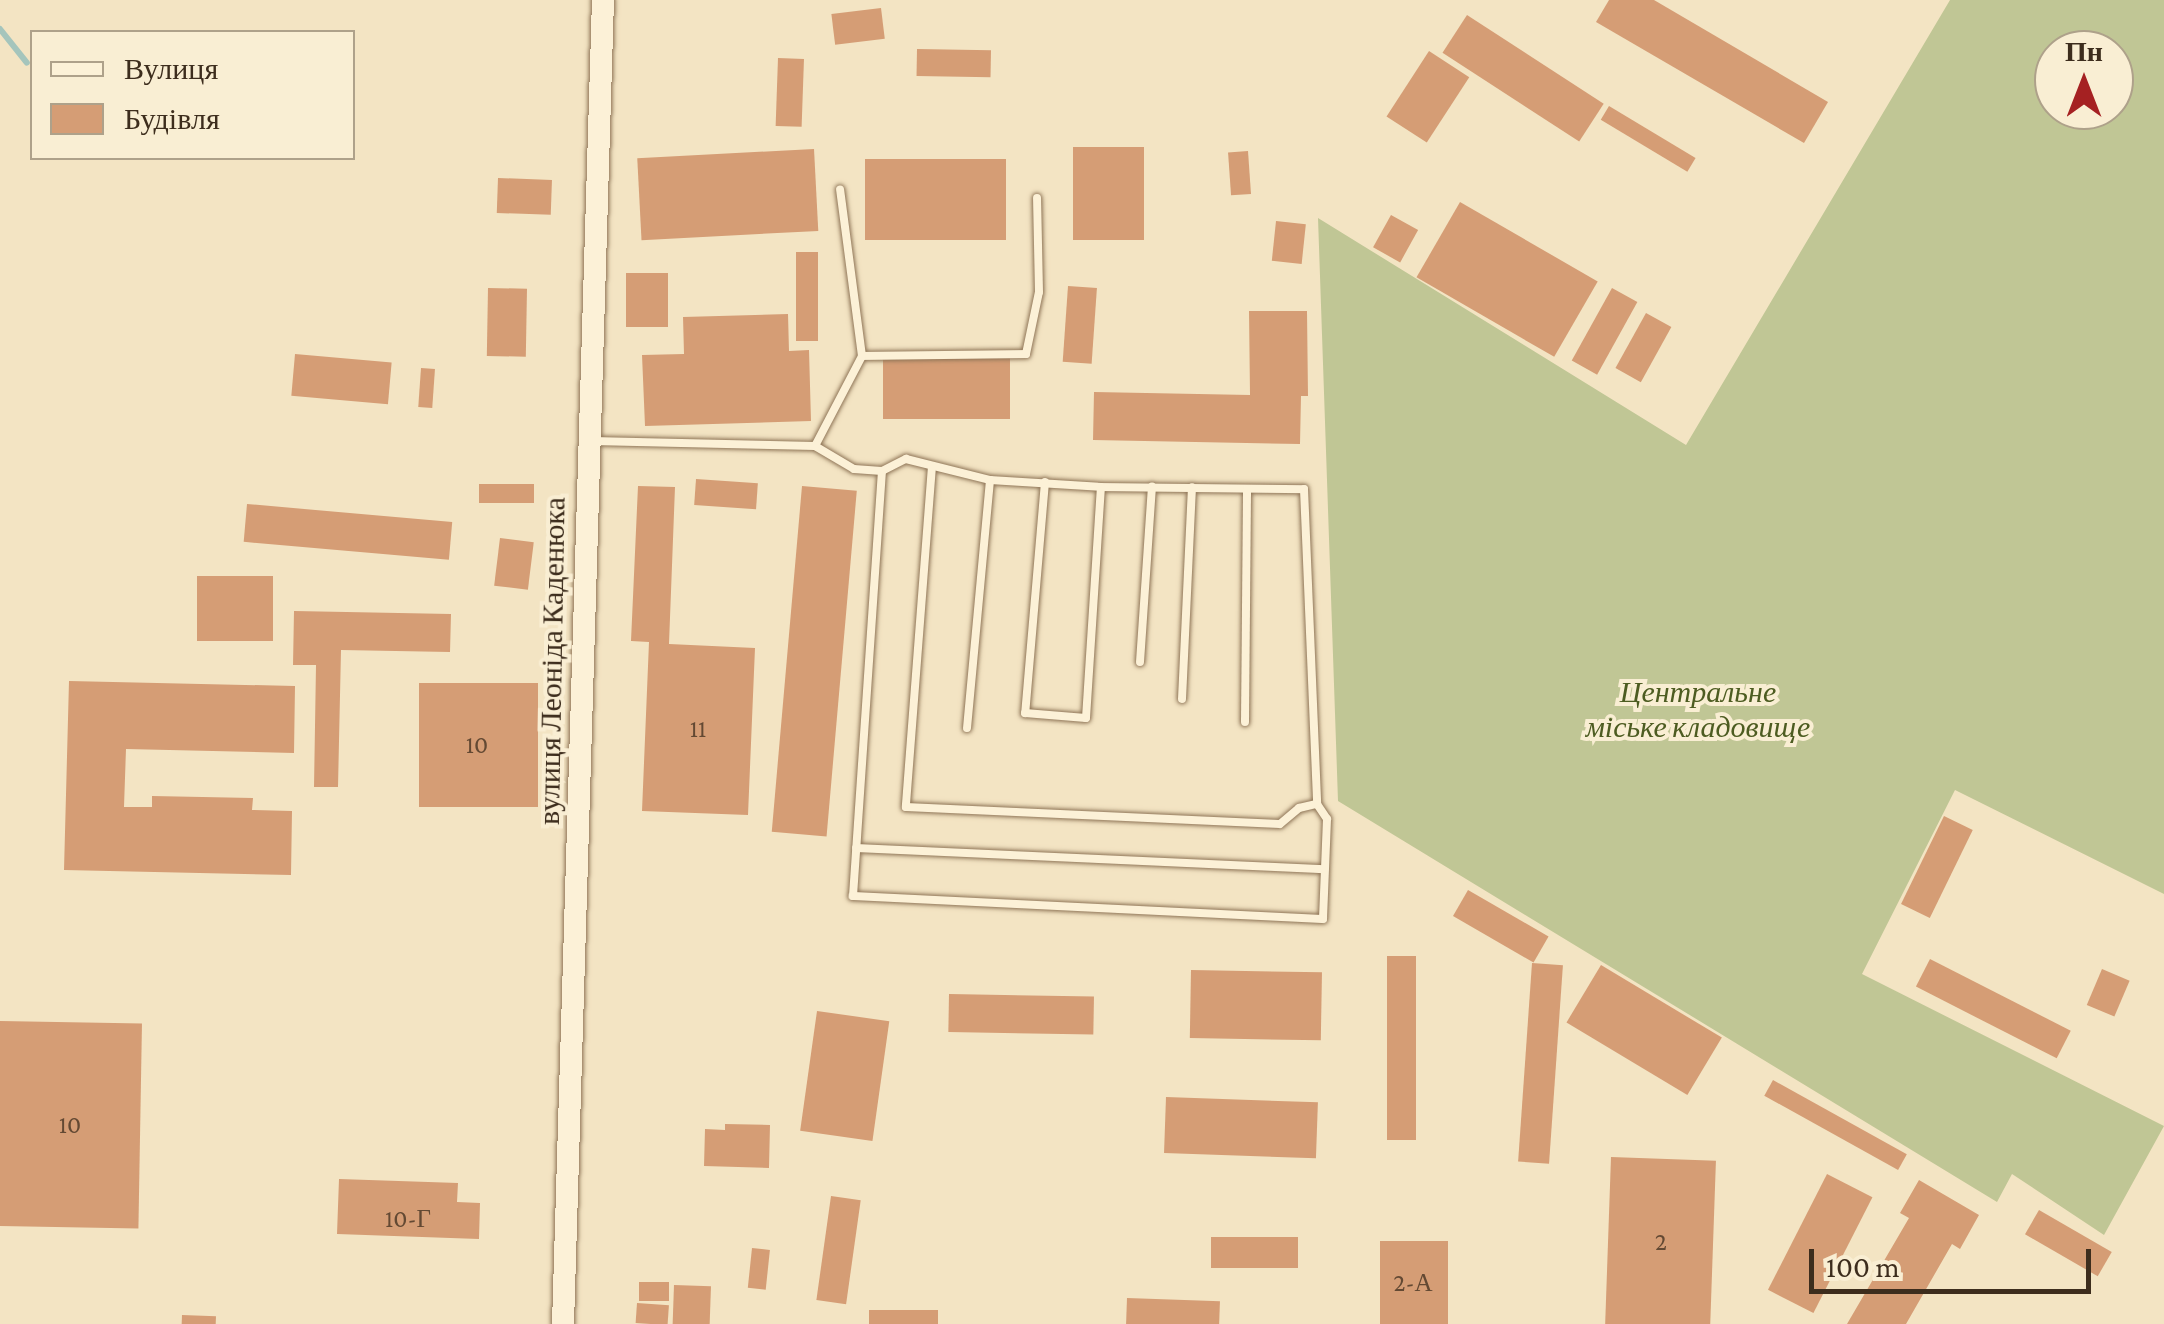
<!DOCTYPE html>
<html>
<head>
<meta charset="utf-8">
<style>
	body { margin:0 }
	#map { position:relative; width:2164px; height:1324px; overflow:hidden; background:#f3e4c3; font-family:"Crimson Pro",serif }
	div>[style] { position:absolute }
	.cemetery>* { inset:0; background:#c0c695 }
	.stream>* { height:6px; margin:-3px; padding:0 3px; transform-origin:3px; border-radius:3px; background:#a5c5bc }
	.building>* { inset:0; background:#d59d75; transform-origin:0 0 }
	.roads { filter:drop-shadow(0 0 2px #8f7557) drop-shadow(0 0 2px #8f7557) }
	.lane>* { height:8px; margin:-4px; padding:0 4px; transform-origin:4px; border-radius:4px; background:#fcf1d7 }
	.secondary>* { height:22px; margin:-11px; padding:0 11px; transform-origin:11px; border-radius:11px; background:#fcf1d7 }
	span { translate:-50% -50%; white-space:nowrap; text-align:center; line-height:1.15; -webkit-text-stroke:8px #f9eed3; paint-order:stroke }
	.number-label { font-size:25px; color:#634933 }
	.number-label span { -webkit-text-stroke-width:0 }
	.street-label { font-size:30px; color:#3d2d1d }
	.park-label { font-size:30px; color:#4d5c21; font-style:italic }
	.legend { position:absolute; left:30px; top:30px; width:325px; height:130px; box-sizing:border-box; background:#f9eed3; border:2px solid #aea18a; margin:0; padding:12px 18px; list-style:none; font-size:30px; color:#3d2d1d }
	.legend li { display:flex; align-items:center; gap:20px; height:50px }
	.legend b { width:50px; border:2px solid #aea18a }
	.north { position:absolute; left:2034px; top:30px; width:100px; height:100px; box-sizing:border-box; background:#f9eed3; border:2px solid #aea18a; border-radius:50%; rotate:0deg; font-size:28px; font-weight:700; line-height:40px; text-align:center; color:#3d2d1d }
	.north::after { content:''; display:block; margin:auto; width:35px; height:45px; background:#a52122; clip-path:polygon(50% 0,100% 100%,50% 72%,0 100%) }
	.scale { position:absolute; left:1809px; top:1249px; width:282px; height:45px; box-sizing:border-box; border:5px solid #3d2d1d; border-top:0; padding-left:12px; font-size:30px; line-height:35px; white-space:nowrap; color:#3d2d1d; -webkit-text-stroke:8px #f9eed3; paint-order:stroke }
</style>
</head>
<body>
<div id="map">
	<div class="cemetery">
		<i style="clip-path:polygon(evenodd,1950px 0,2164px 0,2164px 894px,1955px 790px,1862px 974px,2164px 1126px,2104px 1235px,2012px 1174px,1997px 1202px,1338px 801px,1318px 218px,1686px 445px,1950px 0,2054px 50px,2114px 50px,2114px 110px,2054px 110px,2054px 50px)"></i>
	</div>
	<div class="stream">
		<i style="left:0;top:29px;width:43px;rotate:51.5deg"></i>
	</div>
	<div class="building">
		<i style="clip-path:polygon(1609px 0,1654px 0,1828px 102px,1804px 143px,1596px 22px)"></i>
		<i style="left:881px;top:8px;width:31px;height:50px;rotate:83deg"></i>
		<i style="left:1467px;top:15px;width:163px;height:45px;rotate:33deg"></i>
		<i style="left:917px;top:49px;width:74px;height:27px;rotate:1deg"></i>
		<i style="left:1429px;top:51px;width:48px;height:78px;rotate:33deg"></i>
		<i style="left:778px;top:58px;width:26px;height:68px;rotate:2deg"></i>
		<i style="left:1609px;top:106px;width:101px;height:16px;rotate:31deg"></i>
		<i style="left:1073px;top:147px;width:71px;height:93px"></i>
		<i style="left:814px;top:149px;width:82px;height:177px;rotate:87deg"></i>
		<i style="left:1248px;top:151px;width:43px;height:20px;rotate:86deg"></i>
		<i style="left:865px;top:159px;width:141px;height:81px"></i>
		<i style="left:498px;top:178px;width:54px;height:35px;rotate:2deg"></i>
		<i style="left:1460px;top:202px;width:159px;height:87px;rotate:30deg"></i>
		<i style="left:1391px;top:215px;width:31px;height:37px;rotate:29deg"></i>
		<i style="left:1276px;top:221px;width:30px;height:40px;rotate:6deg"></i>
		<i style="left:796px;top:252px;width:22px;height:89px"></i>
		<i style="left:626px;top:273px;width:42px;height:54px"></i>
		<i style="left:1068px;top:286px;width:29px;height:76px;rotate:4deg"></i>
		<i style="left:488px;top:288px;width:39px;height:68px;rotate:1deg"></i>
		<i style="left:1612px;top:288px;width:29px;height:83px;rotate:29deg"></i>
		<i style="clip-path:polygon(1249px 311px,1307px 311px,1308px 396px,1301px 396px,1300px 444px,1093px 440px,1094px 392px,1250px 395px)"></i>
		<i style="left:1646px;top:313px;width:29px;height:63px;rotate:29deg"></i>
		<i style="clip-path:polygon(788px 314px,789px 351px,809px 350px,811px 421px,645px 426px,642px 355px,684px 354px,683px 317px)"></i>
		<i style="left:295px;top:354px;width:97px;height:42px;rotate:5deg"></i>
		<i style="left:883px;top:357px;width:127px;height:62px"></i>
		<i style="left:421px;top:368px;width:14px;height:39px;rotate:4deg"></i>
		<i style="left:696px;top:479px;width:62px;height:26px;rotate:4deg"></i>
		<i style="left:479px;top:484px;width:55px;height:19px"></i>
		<i style="clip-path:polygon(638px 486px,675px 487px,669px 644px,755px 648px,748px 815px,642px 811px,649px 642px,631px 641px)"></i>
		<i style="left:802px;top:486px;width:55px;height:347px;rotate:5deg"></i>
		<i style="left:247px;top:504px;width:206px;height:38px;rotate:5deg"></i>
		<i style="left:500px;top:538px;width:34px;height:48px;rotate:7deg"></i>
		<i style="left:197px;top:576px;width:76px;height:65px"></i>
		<i style="clip-path:polygon(294px 611px,451px 614px,450px 652px,341px 650px,338px 787px,314px 787px,316px 665px,293px 665px)"></i>
		<i style="clip-path:polygon(69px 681px,295px 686px,294px 753px,126px 749px,124px 807px,152px 807px,152px 796px,253px 798px,252px 810px,292px 811px,291px 875px,64px 870px)"></i>
		<i style="left:419px;top:683px;width:119px;height:124px"></i>
		<i style="left:1944px;top:816px;width:32px;height:98px;rotate:26deg"></i>
		<i style="left:1468px;top:890px;width:93px;height:30px;rotate:30deg"></i>
		<i style="left:1387px;top:956px;width:29px;height:184px"></i>
		<i style="left:1930px;top:959px;width:158px;height:31px;rotate:27deg"></i>
		<i style="left:1532px;top:963px;width:31px;height:199px;rotate:4deg"></i>
		<i style="left:1601px;top:965px;width:141px;height:67px;rotate:31deg"></i>
		<i style="left:2102px;top:969px;width:30px;height:39px;rotate:23deg"></i>
		<i style="left:1191px;top:970px;width:131px;height:68px;rotate:1deg"></i>
		<i style="left:949px;top:994px;width:145px;height:38px;rotate:1deg"></i>
		<i style="left:817px;top:1011px;width:73px;height:121px;rotate:8deg"></i>
		<i style="left:0;top:1021px;width:142px;height:205px;rotate:1deg"></i>
		<i style="left:1773px;top:1080px;width:153px;height:18px;rotate:29deg"></i>
		<i style="left:1166px;top:1097px;width:152px;height:56px;rotate:2deg"></i>
		<i style="clip-path:polygon(725px 1124px,770px 1125px,769px 1168px,704px 1166px,705px 1129px,725px 1130px)"></i>
		<i style="left:1611px;top:1157px;width:105px;height:167px;rotate:2deg"></i>
		<i style="left:1827px;top:1174px;width:51px;height:130px;rotate:27deg"></i>
		<i style="clip-path:polygon(339px 1179px,458px 1183px,457px 1202px,480px 1203px,479px 1239px,337px 1234px)"></i>
		<i style="clip-path:polygon(1919px 1180px,1979px 1215px,1960px 1249px,1952px 1244px,1906px 1324px,1847px 1324px,1909px 1218px,1900px 1213px)"></i>
		<i style="left:831px;top:1196px;width:30px;height:105px;rotate:8deg"></i>
		<i style="left:2039px;top:1210px;width:84px;height:28px;rotate:30deg"></i>
		<i style="left:1298px;top:1237px;width:31px;height:87px;rotate:90deg"></i>
		<i style="left:1380px;top:1241px;width:68px;height:83px"></i>
		<i style="left:752px;top:1248px;width:18px;height:40px;rotate:6deg"></i>
		<i style="left:639px;top:1282px;width:30px;height:19px"></i>
		<i style="left:674px;top:1285px;width:37px;height:39px;rotate:2deg"></i>
		<i style="left:1127px;top:1298px;width:93px;height:26px;rotate:2deg"></i>
		<i style="left:637px;top:1303px;width:32px;height:20px;rotate:4deg"></i>
		<i style="left:869px;top:1310px;width:69px;height:14px"></i>
		<i style="left:182px;top:1315px;width:34px;height:9px;rotate:2deg"></i>
	</div>
	<div class="roads">
		<div class="lane">
			<i style="left:862px;top:356px;width:164px;rotate:-0.7deg"></i>
			<i style="left:1026px;top:354px;width:63px;rotate:-78.2deg"></i>
			<i style="left:1039px;top:292px;width:94px;rotate:-91.2deg"></i>
			<i style="left:592px;top:441px;width:223px;rotate:1.3deg"></i>
			<i style="left:815px;top:446px;width:45px;rotate:30.5deg"></i>
			<i style="left:854px;top:469px;width:28px;rotate:4deg"></i>
			<i style="left:882px;top:471px;width:27px;rotate:-27deg"></i>
			<i style="left:906px;top:459px;width:87px;rotate:14deg"></i>
			<i style="left:990px;top:480px;width:111px;rotate:3.6deg"></i>
			<i style="left:1101px;top:487px;width:203px;rotate:0.6deg"></i>
			<i style="left:1304px;top:489px;width:315px;rotate:87.6deg"></i>
			<i style="left:1317px;top:804px;width:18px;rotate:56deg"></i>
			<i style="left:1327px;top:819px;width:100px;rotate:92.3deg"></i>
			<i style="left:1323px;top:919px;width:471px;rotate:-177.2deg"></i>
			<i style="left:853px;top:896px;width:426px;rotate:-86.1deg"></i>
			<i style="left:815px;top:446px;width:102px;rotate:-62.4deg"></i>
			<i style="left:862px;top:356px;width:168px;rotate:-97.5deg"></i>
			<i style="left:932px;top:466px;width:342px;rotate:94.4deg"></i>
			<i style="left:906px;top:807px;width:374px;rotate:2.6deg"></i>
			<i style="left:1280px;top:824px;width:25px;rotate:-40deg"></i>
			<i style="left:1299px;top:808px;width:18px;rotate:-13deg"></i>
			<i style="left:1045px;top:482px;width:232px;rotate:94.9deg"></i>
			<i style="left:1025px;top:713px;width:61px;rotate:4.7deg"></i>
			<i style="left:1086px;top:718px;width:231px;rotate:-86.3deg"></i>
			<i style="left:1140px;top:662px;width:176px;rotate:-86.1deg"></i>
			<i style="left:1182px;top:699px;width:212px;rotate:-87.3deg"></i>
			<i style="left:1245px;top:722px;width:233px;rotate:-89.5deg"></i>
			<i style="left:967px;top:728px;width:249px;rotate:-84.7deg"></i>
			<i style="left:856px;top:848px;width:469px;rotate:2.6deg"></i>
		</div>
		<div class="secondary">
			<i style="left:563px;top:1324px;width:1325px;rotate:-88.27deg"></i>
		</div>
	</div>
	<div class="number-label">
		<span style="left:698px;top:729px">11</span>
		<span style="left:477px;top:745px">10</span>
		<span style="left:70px;top:1125px">10</span>
		<span style="left:408px;top:1219px">10-Г</span>
		<span style="left:1661px;top:1242px">2</span>
		<span style="left:1413px;top:1283px">2-А</span>
	</div>
	<div class="street-label">
		<span style="left:552px;top:661px;rotate:-89deg">вулиця Леоніда Каденюка</span>
	</div>
	<div class="park-label">
		<span style="left:1698px;top:709px">Центральне<br>міське кладовище</span>
	</div>
	<ul class="legend">
	<li><b style="height:12px;background:#fcf1d7"></b>Вулиця</li>
	<li><b style="height:28px;background:#d59d75"></b>Будівля</li>
	</ul>
	<div class="north">Пн</div>
	<div class="scale">100 m</div>
</div>
</body>
</html>
